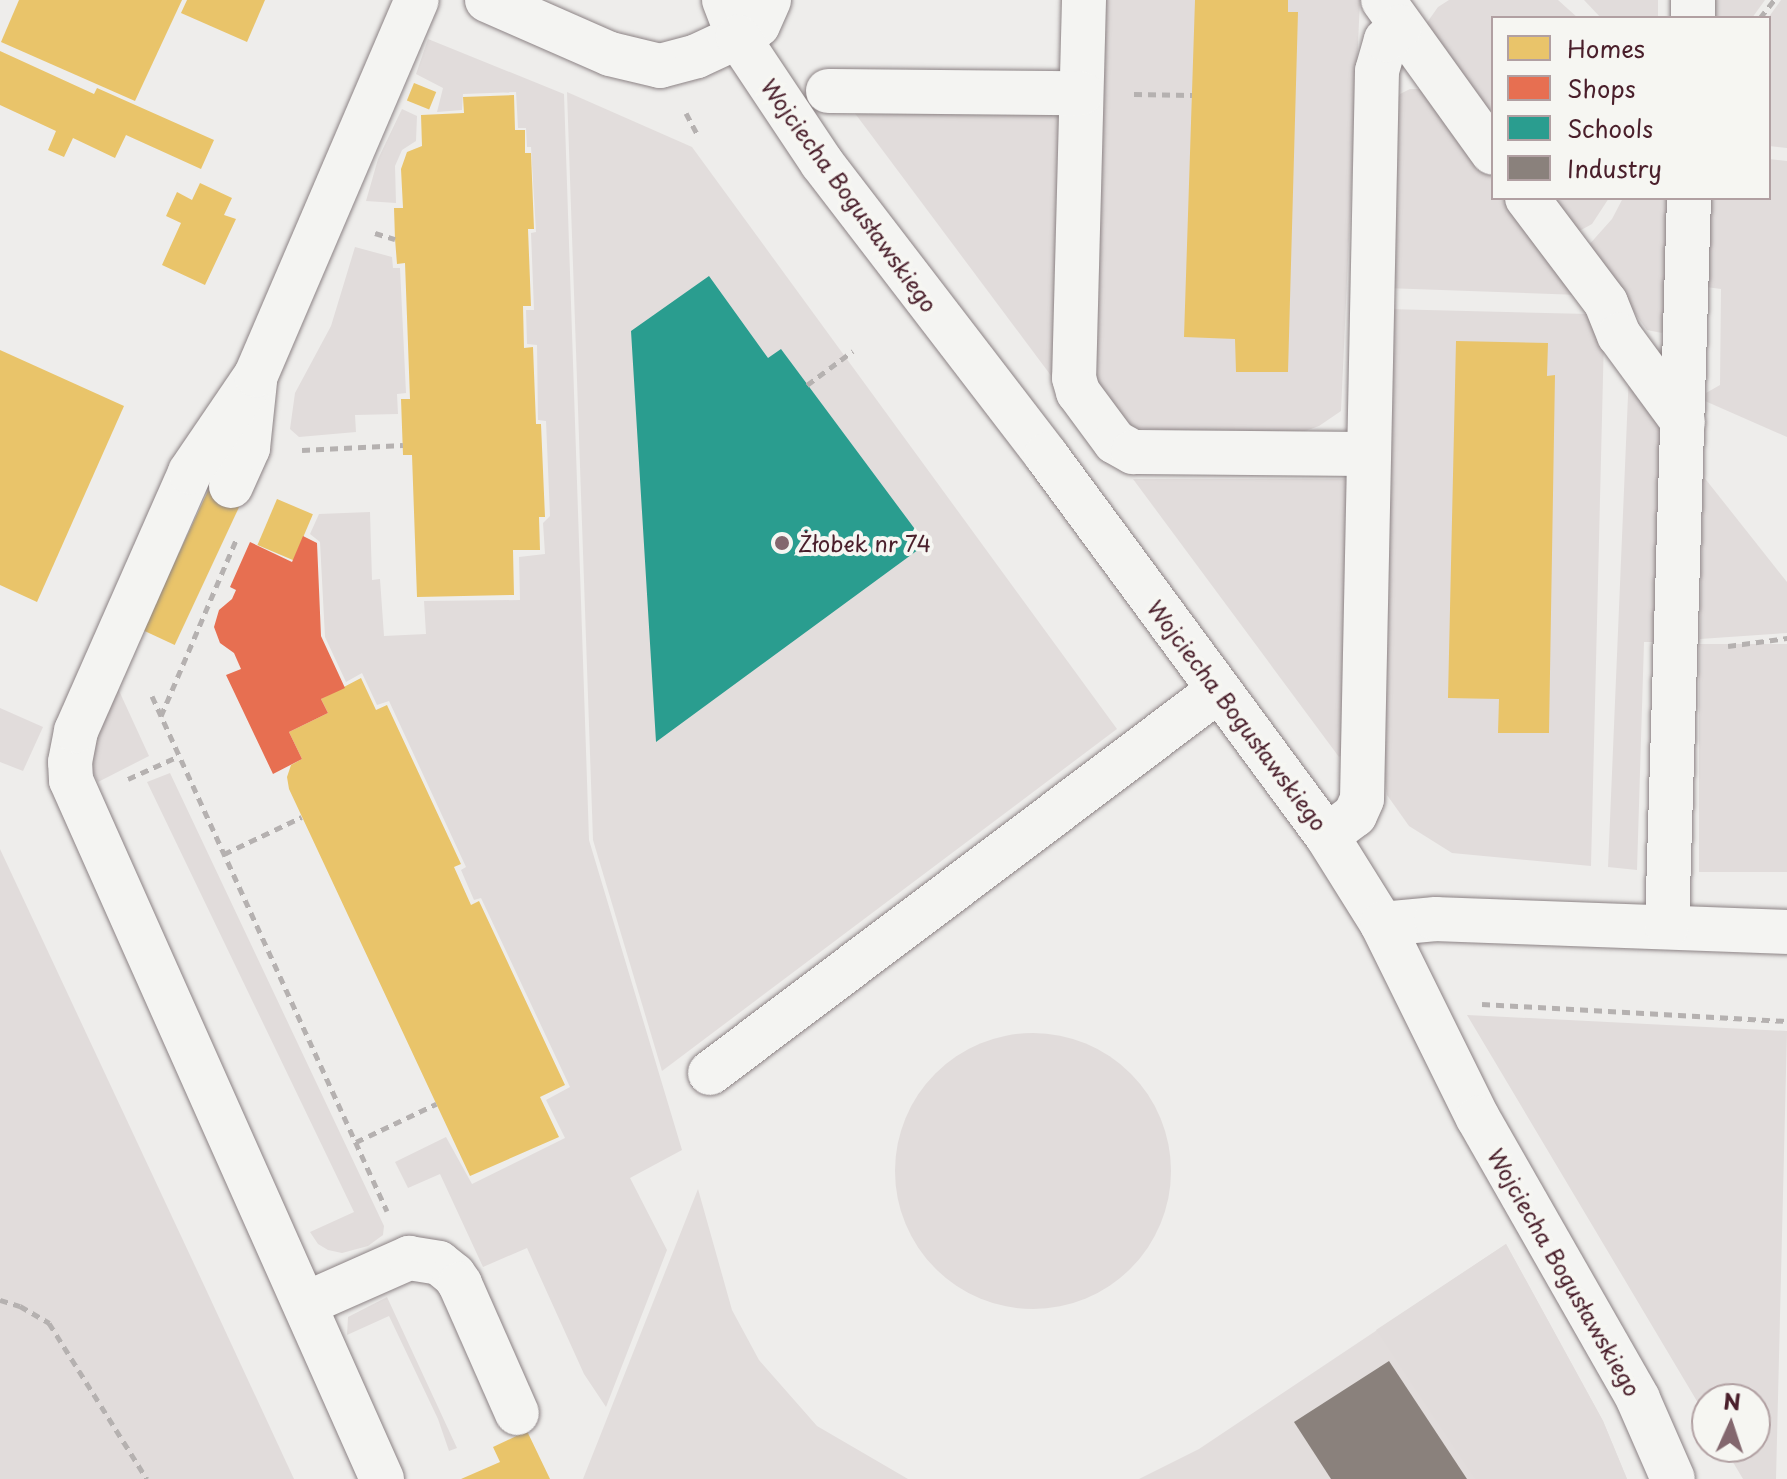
<!DOCTYPE html>
<html>
<head>
<meta charset="utf-8">
<style>
	body { margin:0 }
	#map { position:relative; width:1787px; height:1479px; overflow:hidden; background:#eeedeb; font-family:"Playpen Sans",sans-serif }
	div>[style] { position:absolute }
	.built>* { inset:0; background:#e2dddc }
	.green>* { inset:0; background:#e1dcdb; transform-origin:0 0 }
	.round { border-radius:50% }
	.homes>* { inset:0; background:#e9c46a; transform-origin:0 0 }
	.shops>* { inset:0; background:#e76f51 }
	.schools>* { inset:0; background:#2a9d8f }
	.industry>* { inset:0; background:#8a817c }
	.path>* { height:5px; margin-top:-2.5px; transform-origin:0; background:repeating-linear-gradient(90deg,#b5b1b0 0 8px,transparent 0 14px) }
	.roads { filter:drop-shadow(0 0 2px #8c8385) drop-shadow(0 0 2px #8c8385) }
	.minor>* { height:44px; margin:-22px; padding:0 22px; transform-origin:22px; border-radius:22px; background:#f4f4f2 }
	.dots>* { width:22px; height:22px; translate:-50% -50%; box-sizing:border-box; border:4px solid #f6f6f2; border-radius:50% }
	span { translate:-50% -50%; white-space:nowrap; text-align:center; line-height:1.15; -webkit-text-stroke:8px #f6f6f2; paint-order:stroke }
	.street-label { font-size:22px; color:#4a1f2b }
	.poi-label { font-size:22px; color:#4a1f2b }
	.left { translate:0 -50%; text-align:left }
	.legend { position:absolute; left:1491px; top:16px; width:280px; height:184px; box-sizing:border-box; background:#f6f6f2; border:2px solid #b1a0a2; margin:0; padding:10px 14px; list-style:none; font-size:24px; color:#4a1f2b }
	.legend li { display:flex; align-items:center; gap:16px; height:40px }
	.legend b { width:40px; border:2px solid #b1a0a2 }
	.north { position:absolute; left:1691px; top:1383px; width:80px; height:80px; box-sizing:border-box; background:#f6f6f2; border:2px solid #b1a0a2; border-radius:50%; rotate:3deg; font-size:22px; font-weight:700; line-height:32px; text-align:center; color:#4a1f2b }
	.north::after { content:''; display:block; margin:auto; width:28px; height:36px; background:#83676e; clip-path:polygon(50% 0,100% 100%,50% 72%,0 100%) }
</style>
</head>
<body>
<div id="map">
	<div class="built">
		<i style="clip-path:polygon(567px 92px,692px 147px,1117px 729px,662px 1071px,593px 840px)"></i>
		<i style="clip-path:polygon(698px 1189px,732px 1310px,759px 1360px,817px 1426px,908px 1479px,583px 1479px)"></i>
		<i style="clip-path:polygon(1506px 1244px,1603px 1421px,1627px 1479px,1139px 1479px,1199px 1449px)"></i>
	</div>
	<div class="green">
		<i style="clip-path:polygon(1101px 0,1360px 0,1341px 411px,1319px 426px,1292px 436px,1133px 428px,1112px 407px,1093px 380px)"></i>
		<i style="clip-path:polygon(1449px 0,1558px 0,1578px 18px,1493px 18px,1493px 117px,1426px 24px,1438px 7px)"></i>
		<i style="clip-path:polygon(1584px 0,1658px 0,1658px 18px,1601px 18px)"></i>
		<i style="clip-path:polygon(1711px 0,1765px 0,1752px 18px,1710px 18px)"></i>
		<i style="clip-path:polygon(1781px 0,1787px 0,1787px 148px,1769px 146px,1768px 18px)"></i>
		<i style="clip-path:polygon(428px 39px,564px 94px,589px 840px,682px 1150px,630px 1178px,667px 1250px,606px 1407px,584px 1374px,527px 1248px,483px 1267px,440px 1174px,408px 1188px,395px 1162px,446px 1137px,472px 1184px,565px 1138px,546px 1100px,570px 1087px,481px 898px,474px 900px,461px 870px,466px 867px,389px 701px,377px 705px,362px 673px,346px 682px,325px 637px,320px 542px,310px 534px,319px 514px,370px 512px,372px 580px,380px 579px,384px 636px,426px 634px,424px 601px,520px 600px,519px 557px,545px 554px,543px 523px,550px 516px,546px 421px,538px 420px,537px 345px,527px 344px,526px 310px,534px 310px,531px 233px,536px 232px,531px 147px,527px 147px,526px 128px,518px 128px,516px 92px,463px 94px,462px 110px,437px 112px,443px 88px,416px 74px)"></i>
		<i style="clip-path:polygon(1410px 89px,1421px 89px,1435px 97px,1493px 176px,1493px 198px,1509px 198px,1580px 295px,1385px 288px,1388px 111px,1400px 94px)"></i>
		<i style="clip-path:polygon(851px 108px,1064px 113px,1055px 381px)"></i>
		<i style="clip-path:polygon(402px 109px,417px 116px,416px 141px,402px 150px,395px 166px,396px 203px,366px 201px,378px 159px)"></i>
		<i style="clip-path:polygon(1769px 159px,1787px 161px,1787px 437px,1705px 401px,1706px 393px,1720px 385px,1721px 289px,1706px 287px,1707px 198px,1769px 198px)"></i>
		<i style="clip-path:polygon(1545px 198px,1609px 198px,1592px 224px,1572px 235px)"></i>
		<i style="clip-path:polygon(1623px 198px,1672px 198px,1669px 322px,1662px 333px,1647px 330px,1587px 247px,1612px 219px)"></i>
		<i style="clip-path:polygon(355px 247px,392px 257px,393px 268px,400px 268px,406px 393px,397px 394px,398px 414px,355px 415px,356px 432px,299px 437px,290px 429px,295px 393px,331px 326px)"></i>
		<i style="clip-path:polygon(1387px 309px,1589px 314px,1604px 336px,1591px 866px,1452px 853px,1409px 826px,1387px 795px,1382px 761px)"></i>
		<i style="clip-path:polygon(1629px 372px,1665px 422px,1660px 642px,1644px 642px,1637px 870px,1608px 867px)"></i>
		<i style="clip-path:polygon(1703px 476px,1787px 582px,1787px 633px,1700px 639px)"></i>
		<i style="clip-path:polygon(1133px 479px,1348px 479px,1344px 753px,1339px 757px)"></i>
		<i style="left:1787px;top:644px;width:228px;height:88px;rotate:90deg"></i>
		<i style="clip-path:polygon(115px 682px,149px 756px,98px 782px,91px 768px,92px 731px)"></i>
		<i style="clip-path:polygon(0 708px,43px 727px,23px 771px,0 762px)"></i>
		<i style="clip-path:polygon(170px 773px,384px 1226px,383px 1235px,368px 1246px,342px 1253px,328px 1250px,318px 1244px,310px 1232px,354px 1212px,147px 782px)"></i>
		<i style="clip-path:polygon(0 849px,203px 1283px,294px 1479px,0 1479px)"></i>
		<i style="clip-path:polygon(1467px 1015px,1787px 1031px,1776px 1479px,1743px 1479px,1724px 1447px,1755px 1447px,1755px 1399px,1707px 1399px,1707px 1418px)"></i>
		<i class="round" style="left:895px;top:1033px;width:276px;height:276px"></i>
		<i style="clip-path:polygon(1506px 1244px,1603px 1421px,1627px 1479px,1475px 1479px,1376px 1330px)"></i>
		<i style="clip-path:polygon(387px 1297px,457px 1448px,449px 1451px,438px 1419px,389px 1316px,347px 1335px,348px 1317px)"></i>
	</div>
	<div class="homes">
		<i style="clip-path:polygon(19px 0,182px 0,135px 101px,1px 42px)"></i>
		<i style="clip-path:polygon(187px 0,265px 0,247px 42px,181px 13px)"></i>
		<i style="clip-path:polygon(1195px 0,1288px 0,1288px 12px,1298px 12px,1288px 372px,1236px 372px,1235px 339px,1184px 337px)"></i>
		<i style="clip-path:polygon(0 51px,94px 94px,97px 88px,214px 140px,201px 169px,126px 135px,115px 158px,73px 138px,64px 157px,48px 150px,56px 131px,0 105px)"></i>
		<i style="left:414px;top:83px;width:24px;height:19px;rotate:22deg"></i>
		<i style="clip-path:polygon(514px 95px,515px 130px,525px 130px,525px 153px,531px 153px,534px 229px,528px 229px,531px 306px,523px 306px,524px 348px,533px 347px,536px 424px,541px 424px,545px 517px,539px 517px,540px 550px,513px 550px,514px 595px,417px 597px,412px 455px,403px 455px,401px 399px,410px 399px,405px 263px,397px 264px,395px 239px,394px 208px,403px 208px,401px 169px,407px 152px,422px 146px,421px 115px,464px 113px,463px 97px)"></i>
		<i style="clip-path:polygon(200px 183px,232px 198px,224px 215px,236px 219px,205px 285px,162px 265px,181px 223px,166px 216px,177px 192px,192px 200px)"></i>
		<i style="clip-path:polygon(1456px 341px,1548px 343px,1547px 376px,1555px 375px,1549px 733px,1498px 733px,1499px 699px,1448px 698px)"></i>
		<i style="clip-path:polygon(0 350px,124px 406px,37px 602px,0 585px)"></i>
		<i style="left:214px;top:478px;width:35px;height:168px;rotate:25deg"></i>
		<i style="left:277px;top:499px;width:39px;height:50px;rotate:23deg"></i>
		<i style="clip-path:polygon(361px 678px,376px 710px,387px 705px,461px 864px,454px 867px,471px 905px,479px 901px,565px 1085px,540px 1097px,559px 1137px,470px 1176px,289px 789px,287px 777px,291px 765px,302px 759px,289px 732px,328px 713px,321px 699px)"></i>
		<i style="clip-path:polygon(527px 1431px,550px 1479px,461px 1479px,500px 1462px,493px 1447px)"></i>
	</div>
	<div class="shops">
		<i style="clip-path:polygon(303px 536px,317px 543px,321px 636px,345px 688px,321px 699px,328px 713px,289px 732px,302px 759px,273px 774px,226px 675px,241px 669px,234px 653px,220px 643px,214px 627px,219px 610px,232px 599px,236px 590px,230px 587px,250px 542px,292px 562px)"></i>
	</div>
	<div class="schools">
		<i style="clip-path:polygon(709px 276px,768px 358px,781px 349px,926px 544px,656px 742px,631px 331px)"></i>
	</div>
	<div class="industry">
		<i style="clip-path:polygon(1389px 1361px,1467px 1479px,1331px 1479px,1294px 1422px)"></i>
	</div>
	<div class="path">
		<i style="left:1760px;top:18px;width:23px;rotate:-52deg"></i>
		<i style="left:1134px;top:94px;width:58px;rotate:1deg"></i>
		<i style="left:686px;top:113px;width:27px;rotate:62deg"></i>
		<i style="left:375px;top:233px;width:21px;rotate:17deg"></i>
		<i style="left:807px;top:385px;width:57px;rotate:-36.5deg"></i>
		<i style="left:302px;top:450px;width:101px;rotate:-2.8deg"></i>
		<i style="left:1728px;top:646px;width:60px;rotate:-7.7deg"></i>
		<i style="left:152px;top:696px;width:566px;rotate:65.47deg"></i>
		<i style="left:161px;top:716px;width:194px;rotate:-66.9deg"></i>
		<i style="left:128px;top:779px;width:56px;rotate:-24.3deg"></i>
		<i style="left:224px;top:854px;width:86px;rotate:-25.4deg"></i>
		<i style="left:1482px;top:1004px;width:305px;rotate:3.2deg"></i>
		<i style="left:356px;top:1142px;width:89px;rotate:-25.4deg"></i>
		<i style="left:0;top:1300px;width:21px;rotate:17deg"></i>
		<i style="left:20px;top:1306px;width:34px;rotate:30deg"></i>
		<i style="left:49px;top:1323px;width:184px;rotate:57.9deg"></i>
	</div>
	<div class="roads">
		<div class="minor">
			<i style="left:487px;top:0;width:134px;rotate:23.7deg"></i>
			<i style="left:610px;top:54px;width:51px;rotate:13.5deg"></i>
			<i style="left:660px;top:66px;width:38px;rotate:-15deg"></i>
			<i style="left:697px;top:56px;width:45px;rotate:-24.9deg"></i>
			<i style="left:738px;top:37px;width:23px;rotate:-31deg"></i>
			<i style="left:758px;top:25px;width:27px;rotate:-66deg"></i>
			<i style="left:724px;top:0;width:40px;rotate:69deg"></i>
			<i style="left:738px;top:37px;width:151px;rotate:56.3deg"></i>
			<i style="left:822px;top:163px;width:368px;rotate:52.5deg"></i>
			<i style="left:1046px;top:455px;width:473px;rotate:53.6deg"></i>
			<i style="left:1327px;top:836px;width:104px;rotate:58deg"></i>
			<i style="left:1382px;top:924px;width:216px;rotate:63.7deg"></i>
			<i style="left:1478px;top:1118px;width:323px;rotate:60.3deg"></i>
			<i style="left:1638px;top:1399px;width:87px;rotate:66.4deg"></i>
			<i style="left:1084px;top:0;width:378px;rotate:91.5deg"></i>
			<i style="left:1074px;top:378px;width:15px;rotate:74deg"></i>
			<i style="left:1078px;top:392px;width:62px;rotate:53.5deg"></i>
			<i style="left:1115px;top:442px;width:21px;rotate:29deg"></i>
			<i style="left:1133px;top:452px;width:236px;rotate:0.5deg"></i>
			<i style="left:1383px;top:0;width:188px;rotate:54.3deg"></i>
			<i style="left:1693px;top:18px;width:18px;rotate:-90deg"></i>
			<i style="left:828px;top:91px;width:253px;rotate:0.5deg"></i>
			<i style="left:1527px;top:198px;width:131px;rotate:53deg"></i>
			<i style="left:1606px;top:303px;width:35px;rotate:68deg"></i>
			<i style="left:1619px;top:335px;width:108px;rotate:53.7deg"></i>
			<i style="left:231px;top:486px;width:42px;rotate:-65.9deg"></i>
			<i style="left:248px;top:448px;width:67px;rotate:-84deg"></i>
			<i style="left:1327px;top:836px;width:35px;rotate:-37deg"></i>
			<i style="left:1355px;top:815px;width:17px;rotate:-66deg"></i>
			<i style="left:1362px;top:799px;width:728px;rotate:-88.82deg"></i>
			<i style="left:1377px;top:71px;width:32px;rotate:-74deg"></i>
			<i style="left:1386px;top:40px;width:19px;rotate:-43deg"></i>
			<i style="left:1382px;top:924px;width:54px;rotate:-5.3deg"></i>
			<i style="left:1436px;top:919px;width:351px;rotate:2.1deg"></i>
			<i style="left:1667px;top:926px;width:728px;rotate:-88.27deg"></i>
			<i style="left:710px;top:1073px;width:637px;rotate:-36.96deg"></i>
			<i style="left:305px;top:1304px;width:114px;rotate:-23.9deg"></i>
			<i style="left:409px;top:1258px;width:30px;rotate:9deg"></i>
			<i style="left:439px;top:1263px;width:19px;rotate:39deg"></i>
			<i style="left:454px;top:1275px;width:11px;rotate:56deg"></i>
			<i style="left:460px;top:1284px;width:141px;rotate:66.2deg"></i>
			<i style="left:382px;top:1479px;width:765px;rotate:-113.99deg"></i>
			<i style="left:71px;top:780px;width:18px;rotate:-93deg"></i>
			<i style="left:70px;top:762px;width:32px;rotate:-79deg"></i>
			<i style="left:76px;top:731px;width:283px;rotate:-66.2deg"></i>
			<i style="left:190px;top:472px;width:117px;rotate:-55.8deg"></i>
			<i style="left:256px;top:375px;width:408px;rotate:-66.8deg"></i>
		</div>
	</div>
	<div class="dots">
		<i style="left:782px;top:543px;background:#83676e"></i>
	</div>
	<div class="street-label">
		<span style="left:850px;top:195px;rotate:54deg">Wojciecha Bogusławskiego</span>
		<span style="left:1238px;top:715px;rotate:53deg">Wojciecha Bogusławskiego</span>
		<span style="left:1565px;top:1272px;rotate:60deg">Wojciecha Bogusławskiego</span>
	</div>
	<div class="poi-label">
		<span class="left" style="left:798px;top:543px">Żłobek nr 74</span>
	</div>
	<ul class="legend">
	<li><b style="height:22px;background:#e9c46a"></b>Homes</li>
	<li><b style="height:22px;background:#e76f51"></b>Shops</li>
	<li><b style="height:22px;background:#2a9d8f"></b>Schools</li>
	<li><b style="height:22px;background:#8a817c"></b>Industry</li>
	</ul>
	<div class="north">N</div>
</div>
</body>
</html>
